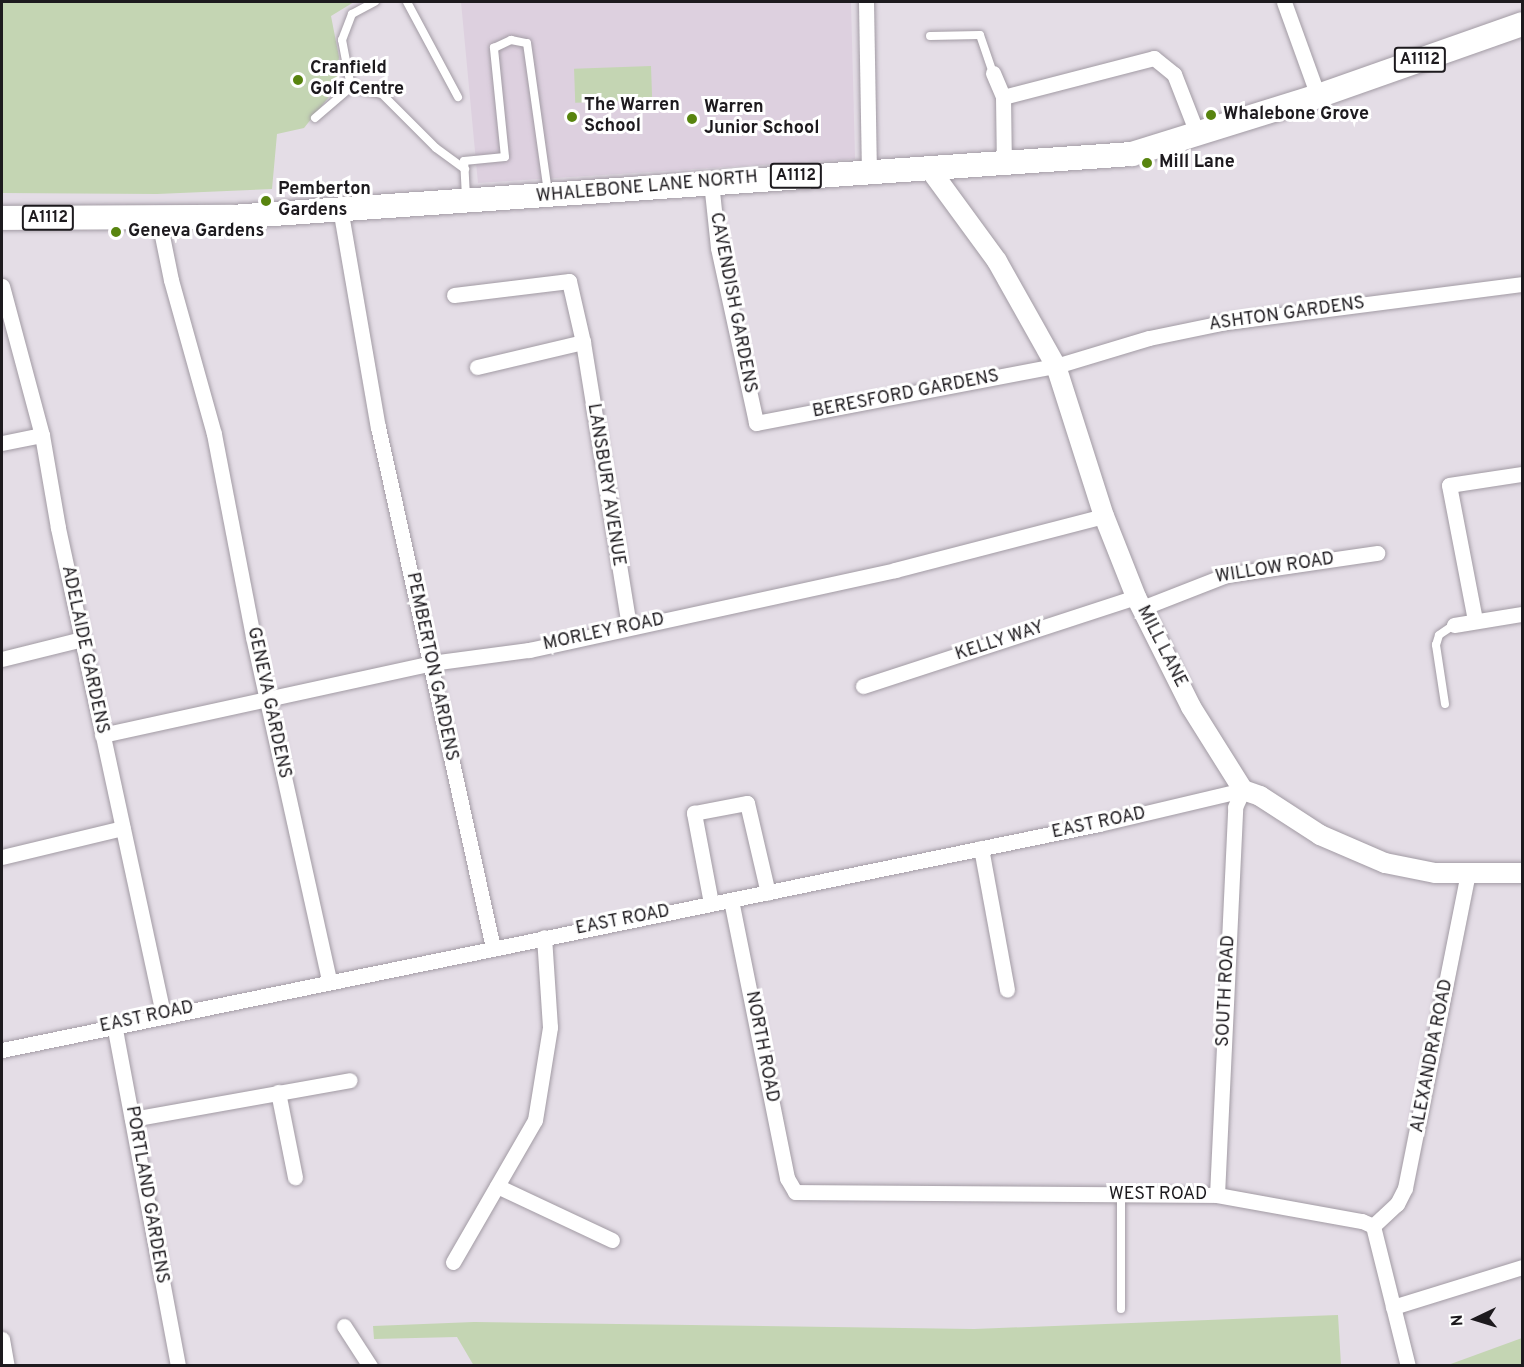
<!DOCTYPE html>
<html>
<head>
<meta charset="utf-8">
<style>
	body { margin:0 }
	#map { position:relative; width:1524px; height:1367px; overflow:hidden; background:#e4dde6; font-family:Overpass,sans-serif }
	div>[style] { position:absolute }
	.built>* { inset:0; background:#ddd0df }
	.green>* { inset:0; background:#c4d5b3; transform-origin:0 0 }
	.roads { filter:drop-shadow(0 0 2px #a29ba4) drop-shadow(0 0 2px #a29ba4) }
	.service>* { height:8px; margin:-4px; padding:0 4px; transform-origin:4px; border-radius:4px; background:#fff }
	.minor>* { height:15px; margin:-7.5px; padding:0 7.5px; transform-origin:7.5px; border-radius:7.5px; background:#fff }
	.tertiary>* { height:20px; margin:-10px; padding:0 10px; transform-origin:10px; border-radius:10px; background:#fff }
	.primary>* { height:24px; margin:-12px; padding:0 12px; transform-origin:12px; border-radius:12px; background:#fff }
	.dots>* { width:16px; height:16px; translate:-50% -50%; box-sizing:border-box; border:3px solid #fff; border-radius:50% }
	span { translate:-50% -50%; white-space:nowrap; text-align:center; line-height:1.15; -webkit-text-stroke:6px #fff; paint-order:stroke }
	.shield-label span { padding:2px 4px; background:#fff; border:2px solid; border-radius:4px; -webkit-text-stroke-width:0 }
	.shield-label { font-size:16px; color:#1d1a1e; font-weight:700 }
	.poi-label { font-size:18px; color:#1d1a1e; font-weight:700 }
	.left { translate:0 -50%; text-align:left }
	.street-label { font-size:18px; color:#1d1a1e }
	.frame { position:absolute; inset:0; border:3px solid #1d1a1e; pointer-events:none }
	.north { position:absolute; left:1446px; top:1289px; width:60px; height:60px; -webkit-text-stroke:4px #fff; paint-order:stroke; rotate:266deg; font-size:16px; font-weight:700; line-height:24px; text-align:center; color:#1d1a1e }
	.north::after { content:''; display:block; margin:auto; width:21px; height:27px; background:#1d1a1e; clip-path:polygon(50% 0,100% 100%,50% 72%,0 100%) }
</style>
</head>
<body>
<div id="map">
	<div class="built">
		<i style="clip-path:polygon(461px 2px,851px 2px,855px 159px,478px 183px)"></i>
	</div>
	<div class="green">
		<i style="clip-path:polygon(2px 2px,354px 2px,331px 16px,339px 57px,336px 88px,304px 128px,277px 134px,272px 189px,157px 194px,2px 193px)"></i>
		<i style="left:651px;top:66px;width:34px;height:77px;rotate:88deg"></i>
		<i style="clip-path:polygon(1338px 1315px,1341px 1365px,474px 1366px,457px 1337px,374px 1339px,373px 1326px,474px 1322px,974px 1329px)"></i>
		<i style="clip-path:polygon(1522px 1338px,1522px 1365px,1448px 1365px)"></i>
	</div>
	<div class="roads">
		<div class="service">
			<i style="left:407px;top:2px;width:108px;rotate:61.8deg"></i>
			<i style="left:930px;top:36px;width:50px;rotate:-1.1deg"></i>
			<i style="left:980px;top:35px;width:40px;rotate:71.1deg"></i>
			<i style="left:351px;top:87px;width:48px;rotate:-100.8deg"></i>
			<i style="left:342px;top:40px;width:28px;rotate:-69deg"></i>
			<i style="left:352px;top:14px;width:26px;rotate:-28deg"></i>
			<i style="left:315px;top:118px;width:48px;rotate:-40.7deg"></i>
			<i style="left:351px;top:87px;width:32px;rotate:13deg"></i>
			<i style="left:382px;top:94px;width:76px;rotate:45deg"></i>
			<i style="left:436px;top:148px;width:36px;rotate:36deg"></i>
			<i style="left:466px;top:197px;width:36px;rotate:-93deg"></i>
			<i style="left:464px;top:161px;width:41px;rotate:-5.6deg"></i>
			<i style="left:505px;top:157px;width:110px;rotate:-95.8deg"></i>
			<i style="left:494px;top:48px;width:19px;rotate:-25deg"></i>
			<i style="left:511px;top:40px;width:16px;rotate:11deg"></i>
			<i style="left:527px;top:43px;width:151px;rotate:82deg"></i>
			<i style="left:1445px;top:704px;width:60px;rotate:-98.7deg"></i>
			<i style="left:1436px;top:645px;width:10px;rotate:-73deg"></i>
			<i style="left:1439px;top:635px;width:18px;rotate:-34deg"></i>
			<i style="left:1121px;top:1195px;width:114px;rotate:90deg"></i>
		</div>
		<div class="minor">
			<i style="left:866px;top:2px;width:169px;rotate:89deg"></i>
			<i style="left:1284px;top:2px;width:100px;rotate:70.1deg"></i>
			<i style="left:993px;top:73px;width:26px;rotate:67deg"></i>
			<i style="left:1003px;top:97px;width:68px;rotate:89.2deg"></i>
			<i style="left:1003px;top:97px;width:156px;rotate:-14.5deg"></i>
			<i style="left:1154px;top:58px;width:26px;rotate:39deg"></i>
			<i style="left:1174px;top:74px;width:63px;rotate:68.7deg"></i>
			<i style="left:711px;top:182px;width:66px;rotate:83.9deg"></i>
			<i style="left:718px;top:248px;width:179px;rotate:77.7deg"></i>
			<i style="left:756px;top:423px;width:305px;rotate:-10.8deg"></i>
			<i style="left:1056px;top:366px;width:97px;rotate:-16.8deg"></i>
			<i style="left:1149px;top:338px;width:79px;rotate:-11.7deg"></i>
			<i style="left:1226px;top:322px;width:298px;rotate:-7.3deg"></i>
			<i style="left:340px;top:208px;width:222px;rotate:80.2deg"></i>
			<i style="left:378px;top:427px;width:534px;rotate:77.55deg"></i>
			<i style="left:158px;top:216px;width:65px;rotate:78.5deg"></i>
			<i style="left:171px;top:280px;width:160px;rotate:74.4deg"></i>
			<i style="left:214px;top:434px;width:207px;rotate:79.1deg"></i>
			<i style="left:253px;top:637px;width:351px;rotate:77.5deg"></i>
			<i style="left:2px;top:286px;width:154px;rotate:75deg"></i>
			<i style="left:42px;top:435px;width:94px;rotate:80.2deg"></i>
			<i style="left:58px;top:528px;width:497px;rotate:77.8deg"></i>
			<i style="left:454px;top:295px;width:116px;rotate:-6.9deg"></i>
			<i style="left:569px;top:281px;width:63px;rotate:77.1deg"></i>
			<i style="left:583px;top:342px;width:289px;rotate:80.8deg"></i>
			<i style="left:477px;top:367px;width:109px;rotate:-13.3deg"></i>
			<i style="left:2px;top:443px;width:41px;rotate:-11.3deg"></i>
			<i style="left:1142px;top:608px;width:90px;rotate:-21.4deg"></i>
			<i style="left:1226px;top:575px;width:153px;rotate:-8.3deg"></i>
			<i style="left:1475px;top:620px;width:137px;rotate:-100.9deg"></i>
			<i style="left:1449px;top:485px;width:74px;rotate:-8.6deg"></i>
			<i style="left:1454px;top:625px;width:69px;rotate:-9.2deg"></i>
			<i style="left:2px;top:659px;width:82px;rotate:-14deg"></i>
			<i style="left:863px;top:686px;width:287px;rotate:-18.1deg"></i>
			<i style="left:102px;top:735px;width:337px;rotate:-12.3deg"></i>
			<i style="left:431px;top:663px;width:99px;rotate:-7.6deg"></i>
			<i style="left:529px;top:650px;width:375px;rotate:-12.3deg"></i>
			<i style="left:895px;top:570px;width:216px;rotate:-14.5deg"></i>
			<i style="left:981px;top:848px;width:144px;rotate:79.6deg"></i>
			<i style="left:2px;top:857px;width:124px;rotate:-13.5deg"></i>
			<i style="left:731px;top:900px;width:284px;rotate:78.6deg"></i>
			<i style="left:787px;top:1178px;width:16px;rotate:60deg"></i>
			<i style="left:795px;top:1192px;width:422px;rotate:0.4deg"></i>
			<i style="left:1217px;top:1195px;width:147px;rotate:10.2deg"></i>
			<i style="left:1362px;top:1221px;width:12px;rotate:24deg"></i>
			<i style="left:1373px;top:1226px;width:144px;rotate:76deg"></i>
			<i style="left:711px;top:903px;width:92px;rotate:-100.7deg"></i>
			<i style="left:694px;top:813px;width:54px;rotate:-10.7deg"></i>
			<i style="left:747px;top:803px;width:92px;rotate:76.9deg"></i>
			<i style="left:114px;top:1024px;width:348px;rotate:79.4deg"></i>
			<i style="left:2px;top:1050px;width:1120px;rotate:-11.64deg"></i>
			<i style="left:1099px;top:824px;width:148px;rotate:-13.3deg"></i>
			<i style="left:278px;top:1092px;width:87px;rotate:78.7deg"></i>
			<i style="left:132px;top:1119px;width:221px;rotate:-10.1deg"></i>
			<i style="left:497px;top:1186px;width:127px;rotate:25.2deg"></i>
			<i style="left:1217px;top:1195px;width:388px;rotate:-87.3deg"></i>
			<i style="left:1235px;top:807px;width:19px;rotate:-65deg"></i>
			<i style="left:1373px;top:1226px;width:33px;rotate:-43deg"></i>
			<i style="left:1397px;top:1204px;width:18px;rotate:-63deg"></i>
			<i style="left:1405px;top:1188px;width:320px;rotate:-78.7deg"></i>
			<i style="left:453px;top:1262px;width:164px;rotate:-60deg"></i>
			<i style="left:535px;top:1120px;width:94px;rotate:-80.8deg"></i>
			<i style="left:550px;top:1027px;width:90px;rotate:-93.8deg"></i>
			<i style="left:1393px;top:1307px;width:135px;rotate:-17.2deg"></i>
			<i style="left:344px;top:1326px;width:48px;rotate:57deg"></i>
			<i style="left:2px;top:1339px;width:27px;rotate:80deg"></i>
		</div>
		<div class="tertiary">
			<i style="left:929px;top:168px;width:115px;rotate:53.8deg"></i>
			<i style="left:997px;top:261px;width:120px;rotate:60.7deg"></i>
			<i style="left:1056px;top:366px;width:157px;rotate:72.3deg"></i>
			<i style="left:1104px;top:516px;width:87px;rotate:68.4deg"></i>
			<i style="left:1136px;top:597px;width:123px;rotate:63.4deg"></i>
			<i style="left:1191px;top:707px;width:98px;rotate:57.9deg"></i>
			<i style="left:1243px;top:790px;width:18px;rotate:19deg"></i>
			<i style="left:1260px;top:796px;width:72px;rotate:33deg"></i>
			<i style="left:1320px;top:835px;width:71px;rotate:23.3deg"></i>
			<i style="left:1385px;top:863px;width:51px;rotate:11.3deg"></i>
			<i style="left:1435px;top:873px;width:87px"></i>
		</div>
		<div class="primary">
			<i style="left:2px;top:218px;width:229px;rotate:-0.3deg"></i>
			<i style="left:231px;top:217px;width:903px;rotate:-4deg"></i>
			<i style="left:1132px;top:154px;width:195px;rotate:-17.3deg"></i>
			<i style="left:1318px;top:96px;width:216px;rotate:-19.4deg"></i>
		</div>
	</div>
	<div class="dots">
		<i style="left:298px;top:80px;background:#58840f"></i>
		<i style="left:1211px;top:115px;background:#58840f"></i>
		<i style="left:572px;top:117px;background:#58840f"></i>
		<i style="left:692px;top:119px;background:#58840f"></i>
		<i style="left:1147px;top:163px;background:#58840f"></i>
		<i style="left:266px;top:201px;background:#58840f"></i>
		<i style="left:116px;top:232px;background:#58840f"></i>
	</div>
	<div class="shield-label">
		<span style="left:1420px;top:60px">A1112</span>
		<span style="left:796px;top:176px">A1112</span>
		<span style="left:48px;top:218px">A1112</span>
	</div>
	<div class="poi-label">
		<span class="left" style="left:310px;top:80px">Cranfield<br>Golf Centre</span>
		<span class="left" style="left:584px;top:117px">The Warren<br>School</span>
		<span class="left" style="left:704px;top:119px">Warren<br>Junior School</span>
		<span class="left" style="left:1223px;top:115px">Whalebone Grove</span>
		<span class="left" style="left:1159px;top:163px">Mill Lane</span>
		<span class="left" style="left:278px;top:201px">Pemberton<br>Gardens</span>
		<span class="left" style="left:128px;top:232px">Geneva Gardens</span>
	</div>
	<div class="street-label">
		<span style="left:647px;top:188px;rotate:-5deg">WHALEBONE LANE NORTH</span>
		<span style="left:732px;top:303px;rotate:79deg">CAVENDISH GARDENS</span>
		<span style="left:1287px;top:315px;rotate:-8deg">ASHTON GARDENS</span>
		<span style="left:906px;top:395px;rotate:-11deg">BERESFORD GARDENS</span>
		<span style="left:605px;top:485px;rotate:81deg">LANSBURY AVENUE</span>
		<span style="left:1275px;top:569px;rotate:-9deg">WILLOW ROAD</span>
		<span style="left:604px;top:633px;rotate:-12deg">MORLEY ROAD</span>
		<span style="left:1000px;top:642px;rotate:-18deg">KELLY WAY</span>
		<span style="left:1161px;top:647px;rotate:63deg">MILL LANE</span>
		<span style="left:84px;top:650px;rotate:78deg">ADELAIDE GARDENS</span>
		<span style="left:431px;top:667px;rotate:78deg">PEMBERTON GARDENS</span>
		<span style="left:268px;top:703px;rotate:78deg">GENEVA GARDENS</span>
		<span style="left:1099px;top:824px;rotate:-12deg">EAST ROAD</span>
		<span style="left:623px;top:921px;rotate:-11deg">EAST ROAD</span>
		<span style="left:1227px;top:991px;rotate:-87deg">SOUTH ROAD</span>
		<span style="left:147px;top:1018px;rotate:-12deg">EAST ROAD</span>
		<span style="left:761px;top:1047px;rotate:79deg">NORTH ROAD</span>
		<span style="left:1433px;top:1056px;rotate:-79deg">ALEXANDRA ROAD</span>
		<span style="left:146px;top:1195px;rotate:80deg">PORTLAND GARDENS</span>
		<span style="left:1158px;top:1195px">WEST ROAD</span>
	</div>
	<div class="frame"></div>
	<div class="north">N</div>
</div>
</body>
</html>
